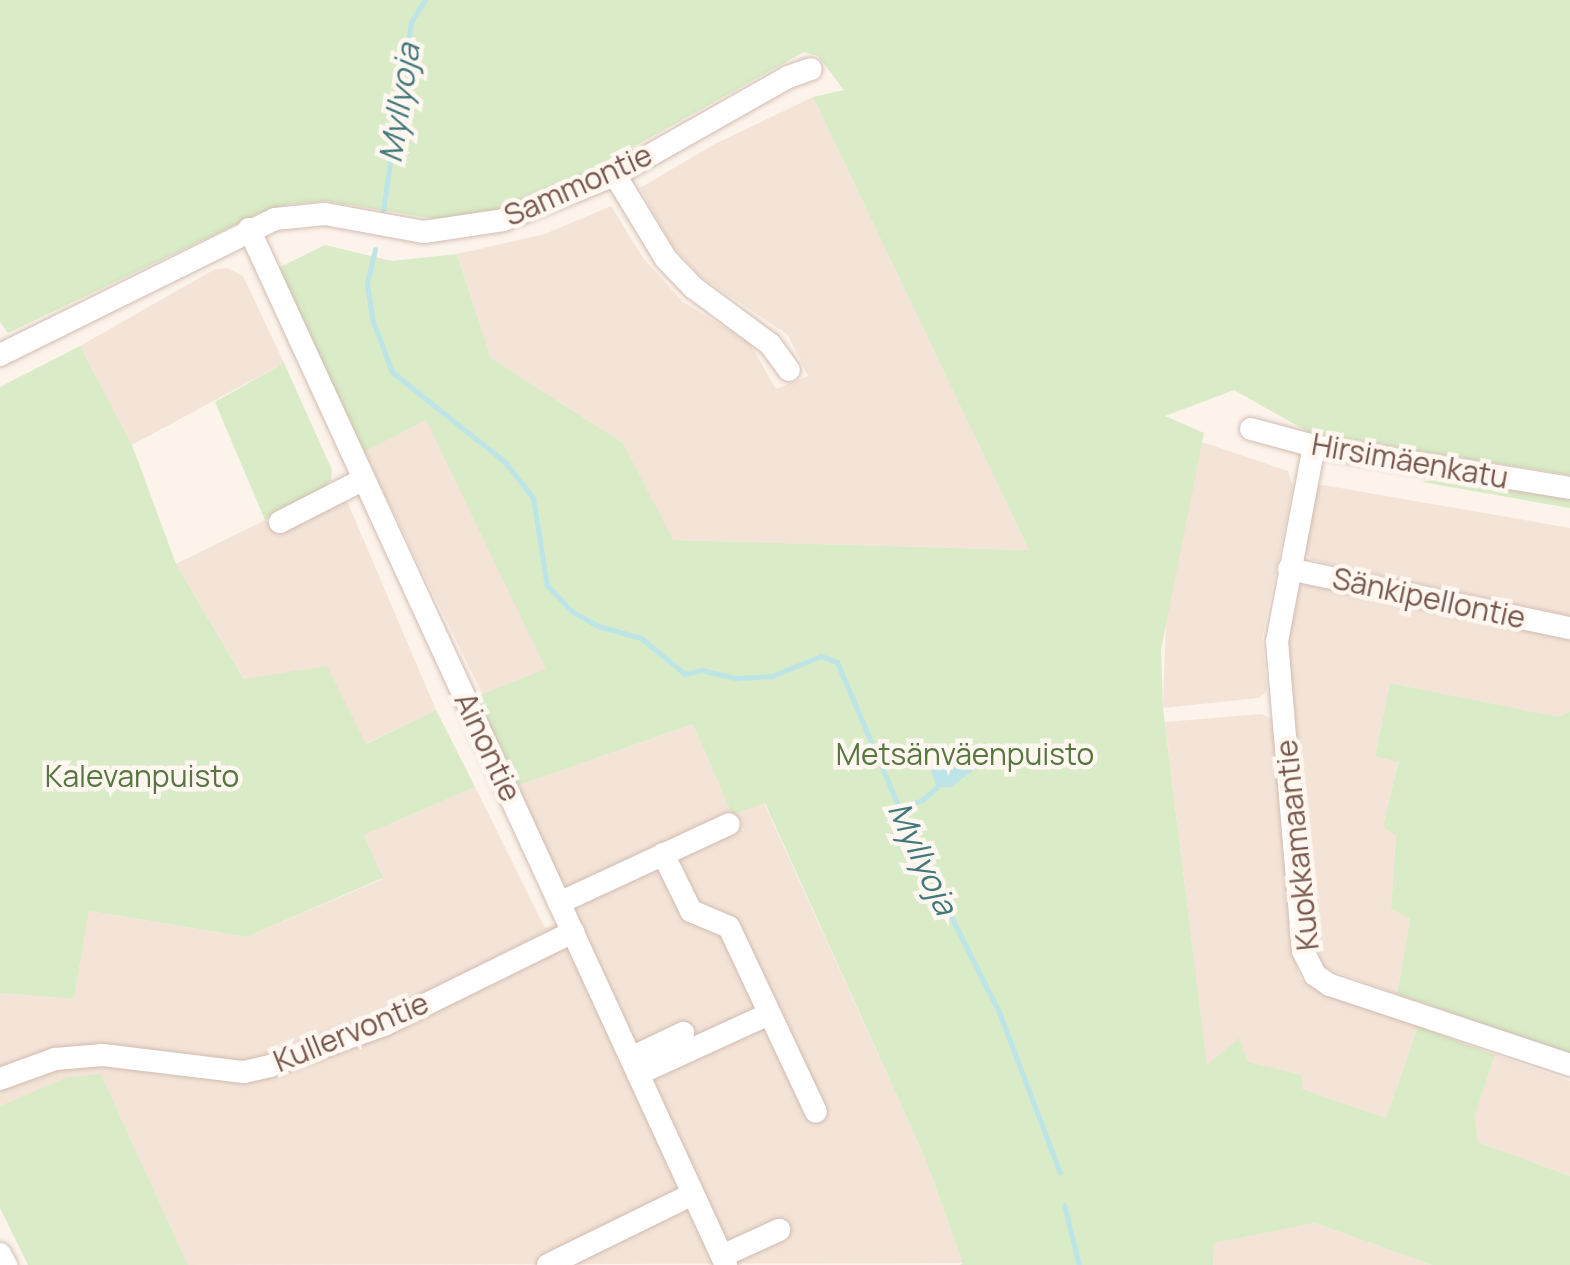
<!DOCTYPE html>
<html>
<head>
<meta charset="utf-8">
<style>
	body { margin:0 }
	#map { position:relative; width:1570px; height:1265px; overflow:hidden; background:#fcf3ea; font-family:Manrope,sans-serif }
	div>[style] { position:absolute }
	.residential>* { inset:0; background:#f4e4d8; transform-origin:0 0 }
	.green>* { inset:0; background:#d9ebc7 }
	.water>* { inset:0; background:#bde5e7 }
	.stream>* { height:5px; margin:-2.5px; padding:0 2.5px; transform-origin:2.5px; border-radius:2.5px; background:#bde5e7 }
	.roads { filter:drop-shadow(0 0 2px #d1bcb1) drop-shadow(0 0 2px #d1bcb1) }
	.minor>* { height:22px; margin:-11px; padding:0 11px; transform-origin:11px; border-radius:11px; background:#fff }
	span { translate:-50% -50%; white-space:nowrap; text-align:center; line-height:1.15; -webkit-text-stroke:9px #fff7f0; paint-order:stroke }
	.street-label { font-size:30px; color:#77574d }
	.park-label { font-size:30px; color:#577741 }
	.water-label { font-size:32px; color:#40787c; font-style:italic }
</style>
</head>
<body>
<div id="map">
	<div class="residential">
		<i style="clip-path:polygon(813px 97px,1029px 550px,672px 540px,623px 443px,491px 358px,457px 254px,545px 234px,611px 206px,643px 258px,683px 302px,749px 342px,776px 389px,808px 376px,788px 335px,700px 276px,671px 244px,640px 188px,713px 145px)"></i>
		<i style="clip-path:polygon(227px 268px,243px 276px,284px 363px,132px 445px,80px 346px,215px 269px)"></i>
		<i style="left:426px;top:419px;width:278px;height:70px;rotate:64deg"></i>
		<i style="clip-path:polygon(1202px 442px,1288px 471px,1293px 487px,1262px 638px,1267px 690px,1259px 698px,1163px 708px,1166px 615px)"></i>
		<i style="clip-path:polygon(1323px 485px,1570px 528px,1570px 616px,1312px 560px,1304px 552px,1318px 486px)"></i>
		<i style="clip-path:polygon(347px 501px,436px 710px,365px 744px,245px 680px,176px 564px,265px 520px,281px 533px)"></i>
		<i style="clip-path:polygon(1306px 584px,1570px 639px,1570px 711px,1559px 717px,1390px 683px,1375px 756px,1398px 761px,1383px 827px,1396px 835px,1391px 909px,1410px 919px,1397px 994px,1322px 967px,1318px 953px,1287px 635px,1296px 588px)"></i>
		<i style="clip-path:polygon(1262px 714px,1273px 720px,1291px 938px,1300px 979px,1318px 989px,1418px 1026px,1386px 1118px,1301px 1089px,1301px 1075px,1248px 1062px,1207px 1067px,1165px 722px)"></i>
		<i style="clip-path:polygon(693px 724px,732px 815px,764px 803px,925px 1158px,963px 1263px,188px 1265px,101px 1074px,0 1106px,0 993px,74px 999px,89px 911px,246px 937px,383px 879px,364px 835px,475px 787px,545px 928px,577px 915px,517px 786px)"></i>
		<i style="clip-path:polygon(1495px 1055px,1570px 1081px,1570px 1176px,1478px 1142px,1475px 1114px)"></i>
		<i style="clip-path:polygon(1315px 1223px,1432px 1265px,1213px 1265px,1214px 1243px)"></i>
	</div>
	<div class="green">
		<i style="clip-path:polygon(0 0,1570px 0,1570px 475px,1310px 433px,1234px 390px,1165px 416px,1204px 433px,1161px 650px,1163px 708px,1207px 1065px,1239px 1038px,1248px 1062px,1302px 1075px,1302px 1089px,1386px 1118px,1418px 1026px,1495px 1055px,1475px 1115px,1478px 1142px,1570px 1176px,1570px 1265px,1432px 1265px,1315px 1223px,1214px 1243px,1213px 1265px,960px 1265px,963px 1263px,925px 1158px,765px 803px,732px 815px,693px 724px,517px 786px,473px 698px,546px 669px,426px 420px,364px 452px,276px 269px,325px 245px,392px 261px,457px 254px,491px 358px,623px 443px,673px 540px,1029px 550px,813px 97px,844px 90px,818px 56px,804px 52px,556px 190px,500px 211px,441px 220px,326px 201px,291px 204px,260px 213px,8px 333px,0 322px)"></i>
		<i style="clip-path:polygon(80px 346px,132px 445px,176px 564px,244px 679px,327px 666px,366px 744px,436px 710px,475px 787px,364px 835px,383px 878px,246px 937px,89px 911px,74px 999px,0 993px,0 387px)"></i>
		<i style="clip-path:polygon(284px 363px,332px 470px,331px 480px,319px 492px,265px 520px,215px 402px)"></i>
		<i style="clip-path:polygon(1444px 478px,1570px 497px,1570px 508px,1422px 482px)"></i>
		<i style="clip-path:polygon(1390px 683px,1559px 717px,1570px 711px,1570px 1054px,1397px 994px,1410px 919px,1391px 909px,1396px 836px,1383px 827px,1398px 762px,1375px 756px)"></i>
		<i style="clip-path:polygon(101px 1074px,188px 1265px,28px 1265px,0 1208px,0 1106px,68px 1077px)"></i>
	</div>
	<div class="water">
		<i style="clip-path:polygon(967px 748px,976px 768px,951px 787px,937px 787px,931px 772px,933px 763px)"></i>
	</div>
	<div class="stream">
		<i style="left:383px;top:210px;width:190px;rotate:-81.5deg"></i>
		<i style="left:411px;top:22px;width:26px;rotate:-58deg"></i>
		<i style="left:375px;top:249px;width:37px;rotate:103deg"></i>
		<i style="left:367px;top:285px;width:36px;rotate:81deg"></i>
		<i style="left:373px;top:321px;width:54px;rotate:69.6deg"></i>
		<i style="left:392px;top:372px;width:144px;rotate:38.5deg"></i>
		<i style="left:505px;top:462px;width:46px;rotate:52.1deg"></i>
		<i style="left:533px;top:498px;width:88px;rotate:80.9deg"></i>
		<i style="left:547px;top:585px;width:35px;rotate:47deg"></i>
		<i style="left:571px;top:611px;width:31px;rotate:29deg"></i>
		<i style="left:598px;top:626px;width:45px;rotate:15.6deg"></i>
		<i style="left:641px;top:638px;width:57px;rotate:39.3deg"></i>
		<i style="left:685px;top:674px;width:16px;rotate:-14deg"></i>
		<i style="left:701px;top:670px;width:37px;rotate:13deg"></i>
		<i style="left:737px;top:678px;width:35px;rotate:-3deg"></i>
		<i style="left:772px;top:676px;width:53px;rotate:-22.2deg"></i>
		<i style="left:821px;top:656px;width:17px;rotate:21deg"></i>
		<i style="left:837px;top:662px;width:201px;rotate:66.9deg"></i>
		<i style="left:916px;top:847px;width:185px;rotate:63.3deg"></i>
		<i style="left:999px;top:1012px;width:172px;rotate:69.2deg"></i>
		<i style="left:899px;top:809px;width:25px;rotate:-21deg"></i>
		<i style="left:922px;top:800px;width:20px;rotate:-41deg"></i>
		<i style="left:1064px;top:1205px;width:62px;rotate:76deg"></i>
	</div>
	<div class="roads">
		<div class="minor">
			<i style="left:615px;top:175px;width:98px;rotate:58.7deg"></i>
			<i style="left:666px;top:259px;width:40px;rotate:46deg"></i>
			<i style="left:694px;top:288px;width:94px;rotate:36.4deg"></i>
			<i style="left:770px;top:344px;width:32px;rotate:54deg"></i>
			<i style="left:249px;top:229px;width:1141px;rotate:65.28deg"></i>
			<i style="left:0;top:355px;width:307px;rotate:-26.3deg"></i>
			<i style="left:275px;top:219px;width:50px;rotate:-5.7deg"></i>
			<i style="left:325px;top:214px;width:101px;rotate:10.3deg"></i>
			<i style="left:424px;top:232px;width:80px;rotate:-8.6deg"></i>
			<i style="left:503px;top:220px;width:121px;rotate:-21.9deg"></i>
			<i style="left:615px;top:175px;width:199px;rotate:-29.5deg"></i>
			<i style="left:788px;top:77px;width:24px;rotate:-19deg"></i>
			<i style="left:1251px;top:429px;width:65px;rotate:15.1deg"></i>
			<i style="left:1314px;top:446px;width:259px;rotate:9.3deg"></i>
			<i style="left:1314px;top:446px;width:198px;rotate:100.7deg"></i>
			<i style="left:1277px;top:641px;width:311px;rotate:85.2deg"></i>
			<i style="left:1303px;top:951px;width:27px;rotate:63deg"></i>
			<i style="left:1315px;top:975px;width:18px;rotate:34deg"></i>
			<i style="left:1330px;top:985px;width:253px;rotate:18.4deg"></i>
			<i style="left:280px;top:522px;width:94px;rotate:-27.1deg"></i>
			<i style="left:1289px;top:569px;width:287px;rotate:11.9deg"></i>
			<i style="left:663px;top:854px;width:64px;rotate:63.8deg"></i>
			<i style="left:691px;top:911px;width:41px;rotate:22.8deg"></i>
			<i style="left:729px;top:927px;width:204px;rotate:64.8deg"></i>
			<i style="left:559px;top:903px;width:187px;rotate:-24.9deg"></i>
			<i style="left:631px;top:1058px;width:58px;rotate:-25.7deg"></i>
			<i style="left:638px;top:1074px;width:144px;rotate:-24.6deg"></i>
			<i style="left:0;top:1079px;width:59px;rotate:-20deg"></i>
			<i style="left:55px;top:1059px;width:48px;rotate:-4.8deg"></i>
			<i style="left:103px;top:1055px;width:142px;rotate:6.9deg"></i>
			<i style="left:244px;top:1072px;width:27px;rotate:-13deg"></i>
			<i style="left:270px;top:1066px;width:121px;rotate:-19.8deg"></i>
			<i style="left:384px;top:1025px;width:211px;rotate:-26.2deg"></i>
			<i style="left:0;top:1254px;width:13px;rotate:61deg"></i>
			<i style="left:722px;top:1256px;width:63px;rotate:-24.5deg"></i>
			<i style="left:548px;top:1265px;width:161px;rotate:-26.1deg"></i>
		</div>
	</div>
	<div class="street-label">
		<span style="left:578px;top:185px;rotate:-24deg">Sammontie</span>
		<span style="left:1410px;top:461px;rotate:10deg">Hirsimäenkatu</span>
		<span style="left:1429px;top:598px;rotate:12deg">Sänkipellontie</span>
		<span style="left:488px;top:747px;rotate:65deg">Ainontie</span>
		<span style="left:1297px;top:845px;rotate:-96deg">Kuokkamaantie</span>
		<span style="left:351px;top:1032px;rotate:-22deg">Kullervontie</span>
	</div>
	<div class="park-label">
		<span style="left:965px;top:754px">Metsänväenpuisto</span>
		<span style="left:142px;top:776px">Kalevanpuisto</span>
	</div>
	<div class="water-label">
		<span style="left:399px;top:103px;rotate:-81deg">Myllyoja</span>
		<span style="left:923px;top:858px;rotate:65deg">Myllyoja</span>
	</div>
</div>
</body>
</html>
